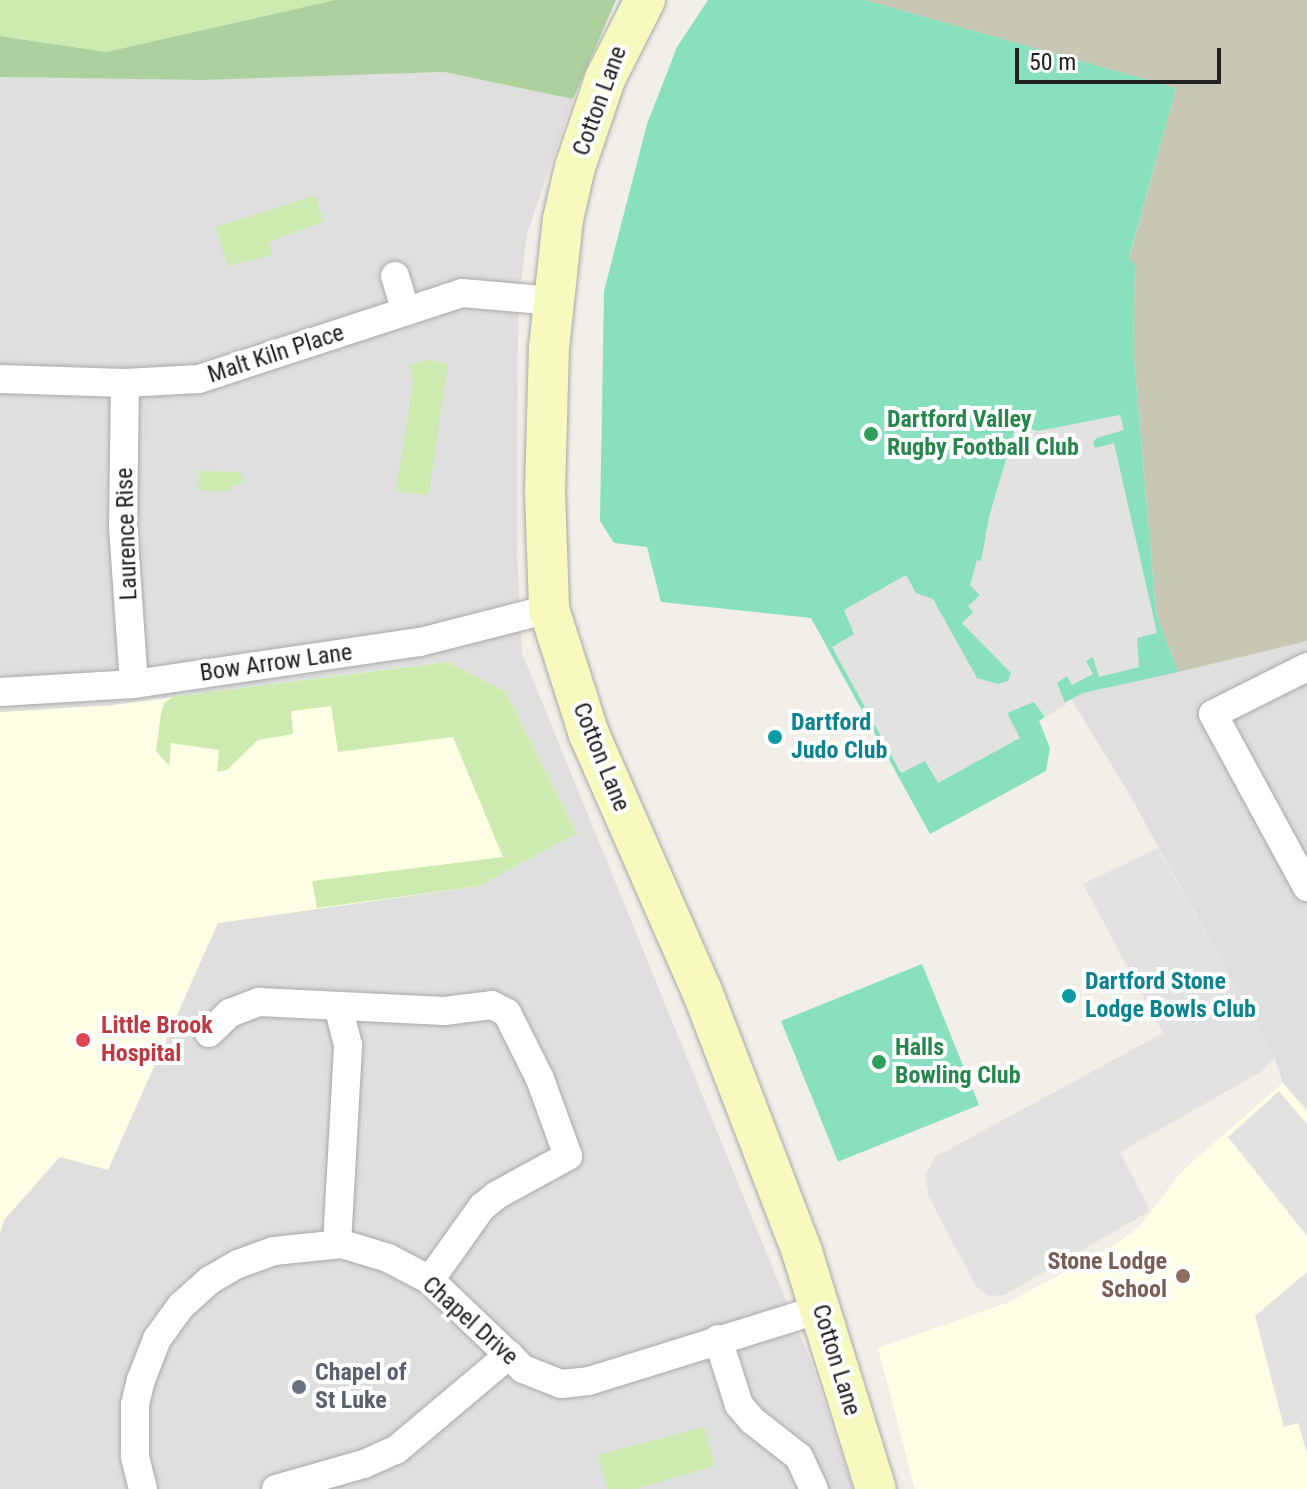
<!DOCTYPE html>
<html>
<head>
<meta charset="utf-8">
<style>
	body { margin:0 }
	#map { position:relative; width:1307px; height:1489px; overflow:hidden; background:#f2efe9; font-family:"Roboto Condensed",sans-serif }
	div>[style] { position:absolute }
	.residential>* { inset:0; background:#e0dfdf }
	.education>* { inset:0; background:#ffffe5 }
	.construction>* { inset:0; background:#c7c7b4 }
	.grass>* { inset:0; background:#cdebb0 }
	.forest>* { inset:0; background:#add19e }
	.pitch>* { inset:0; background:#88e0be; transform-origin:0 0 }
	.parking>* { inset:0; background:#e2e2e2 }
	.roads { filter:drop-shadow(0 0 2px #a9a9a9) drop-shadow(0 0 2px #a9a9a9) }
	.minor>* { height:28px; margin:-14px; padding:0 14px; transform-origin:14px; border-radius:14px; background:#fff }
	.secondary>* { height:40px; margin:-20px; padding:0 20px; transform-origin:20px; border-radius:20px; background:#f7fabf }
	.dots>* { width:22px; height:22px; translate:-50% -50%; box-sizing:border-box; border:4px solid #fff; border-radius:50% }
	span { translate:-50% -50%; white-space:nowrap; text-align:center; line-height:1.15; -webkit-text-stroke:8px #fff; paint-order:stroke }
	.street-label { font-size:24px; color:#222 }
	.leisure-label { font-size:24px; color:#27864d; font-weight:700 }
	.left { translate:0 -50%; text-align:left }
	.culture-label { font-size:24px; color:#0d838f; font-weight:700 }
	.health-label { font-size:24px; color:#be3a42; font-weight:700 }
	.education-label { font-size:24px; color:#785e54; font-weight:700 }
	.right { translate:-100% -50%; text-align:right }
	.worship-label { font-size:24px; color:#5b616d; font-weight:700 }
	.scale { position:absolute; left:1015px; top:48px; width:206px; height:36px; box-sizing:border-box; border:4px solid #222; border-top:0; padding-left:10px; font-size:24px; line-height:28px; white-space:nowrap; color:#222; -webkit-text-stroke:6px #fff; paint-order:stroke }
</style>
</head>
<body>
<div id="map">
	<div class="residential">
		<i style="clip-path:polygon(444px 72px,573px 99px,527px 234px,518px 307px,517px 552px,522px 653px,811px 1362px,853px 1489px,0 1489px,0 77px,203px 80px)"></i>
		<i style="clip-path:polygon(1307px 641px,1307px 1109px,1283px 1083px,1275px 1058px,1128px 792px,1071px 699px,1083px 693px)"></i>
	</div>
	<div class="education">
		<i style="clip-path:polygon(447px 662px,506px 692px,577px 833px,480px 886px,218px 923px,108px 1170px,60px 1157px,4px 1220px,0 1233px,0 712px,112px 705px)"></i>
		<i style="clip-path:polygon(1283px 1083px,1307px 1113px,1307px 1489px,915px 1489px,878px 1348px,1007px 1303px,1110px 1248px,1140px 1226px,1182px 1171px)"></i>
	</div>
	<div class="construction">
		<i style="clip-path:polygon(865px 0,1307px 0,1307px 641px,1178px 672px,1156px 613px,1133px 346px,1135px 265px,1129px 259px,1176px 88px)"></i>
	</div>
	<div class="grass">
		<i style="clip-path:polygon(0 0,335px 0,106px 52px,0 36px)"></i>
		<i style="clip-path:polygon(316px 195px,323px 222px,269px 242px,272px 255px,228px 266px,216px 227px)"></i>
		<i style="clip-path:polygon(426px 360px,448px 363px,429px 495px,396px 491px,413px 381px,410px 365px)"></i>
		<i style="clip-path:polygon(200px 471px,240px 472px,242px 484px,229px 487px,229px 491px,199px 490px)"></i>
		<i style="clip-path:polygon(447px 662px,506px 692px,577px 833px,480px 886px,317px 908px,312px 881px,503px 857px,453px 737px,338px 752px,331px 706px,291px 711px,293px 734px,258px 740px,227px 770px,217px 772px,219px 750px,171px 743px,169px 766px,156px 751px,161px 713px,164px 703px,173px 697px)"></i>
		<i style="clip-path:polygon(704px 1427px,715px 1466px,635px 1489px,608px 1489px,597px 1455px)"></i>
	</div>
	<div class="forest">
		<i style="clip-path:polygon(335px 0,616px 0,573px 99px,444px 72px,203px 80px,0 77px,0 36px,106px 52px)"></i>
	</div>
	<div class="pitch">
		<i style="clip-path:polygon(708px 0,865px 0,1176px 88px,1129px 258px,1135px 264px,1133px 346px,1156px 613px,1178px 672px,1083px 693px,1066px 702px,1039px 721px,1050px 748px,1046px 771px,930px 834px,811px 618px,661px 602px,647px 547px,614px 543px,600px 521px,604px 291px,647px 124px,677px 47px)"></i>
		<i style="left:922px;top:964px;width:152px;height:152px;rotate:68deg"></i>
	</div>
	<div class="parking">
		<i style="clip-path:polygon(1120px 415px,1124px 430px,1097px 438px,1093px 442px,1095px 448px,1114px 443px,1157px 633px,1137px 638px,1139px 667px,1099px 677px,1093px 657px,1086px 661px,1093px 674px,1072px 685px,1067px 676px,1057px 683px,1066px 705px,1045px 717px,1034px 702px,1007px 713px,1020px 738px,938px 783px,925px 761px,901px 773px,832px 647px,854px 634px,844px 610px,906px 575px,916px 593px,933px 599px,977px 678px,998px 684px,1008px 681px,1011px 673px,962px 623px,973px 612px,968px 606px,980px 595px,970px 585px,977px 560px,981px 561px,989px 517px,1016px 425px,1038px 431px)"></i>
		<i style="clip-path:polygon(1158px 848px,1275px 1058px,1259px 1073px,1120px 1152px,1150px 1211px,1004px 1295px,988px 1296px,975px 1285px,929px 1197px,925px 1175px,935px 1157px,1163px 1033px,1083px 884px)"></i>
		<i style="clip-path:polygon(1279px 1091px,1307px 1124px,1307px 1236px,1228px 1137px)"></i>
		<i style="clip-path:polygon(1307px 1272px,1307px 1453px,1298px 1423px,1284px 1427px,1255px 1316px)"></i>
	</div>
	<div class="roads">
		<div class="minor">
			<i style="left:395px;top:276px;width:37px;rotate:73deg"></i>
			<i style="left:0;top:379px;width:125px;rotate:1.8deg"></i>
			<i style="left:125px;top:383px;width:74px;rotate:-3.1deg"></i>
			<i style="left:199px;top:379px;width:277px;rotate:-18.1deg"></i>
			<i style="left:462px;top:293px;width:92px;rotate:5deg"></i>
			<i style="left:125px;top:383px;width:144px;rotate:90.8deg"></i>
			<i style="left:123px;top:527px;width:157px;rotate:86deg"></i>
			<i style="left:1307px;top:667px;width:105px;rotate:153.4deg"></i>
			<i style="left:1213px;top:714px;width:197px;rotate:61.5deg"></i>
			<i style="left:0;top:692px;width:134px;rotate:-3.4deg"></i>
			<i style="left:134px;top:684px;width:289px;rotate:-8.4deg"></i>
			<i style="left:420px;top:642px;width:133px;rotate:-14.3deg"></i>
			<i style="left:209px;top:1033px;width:29px;rotate:-44deg"></i>
			<i style="left:230px;top:1013px;width:31px;rotate:-21deg"></i>
			<i style="left:259px;top:1002px;width:185px;rotate:2.8deg"></i>
			<i style="left:444px;top:1011px;width:48px;rotate:-7.1deg"></i>
			<i style="left:492px;top:1005px;width:17px;rotate:28deg"></i>
			<i style="left:507px;top:1013px;width:74px;rotate:63.4deg"></i>
			<i style="left:540px;top:1079px;width:82px;rotate:70deg"></i>
			<i style="left:568px;top:1156px;width:81px;rotate:151.2deg"></i>
			<i style="left:497px;top:1195px;width:19px;rotate:141deg"></i>
			<i style="left:482px;top:1207px;width:90px;rotate:125.5deg"></i>
			<i style="left:337px;top:1244px;width:199px;rotate:-86.8deg"></i>
			<i style="left:348px;top:1045px;width:40px;rotate:-104.4deg"></i>
			<i style="left:718px;top:1339px;width:69px;rotate:72.3deg"></i>
			<i style="left:739px;top:1405px;width:21px;rotate:49deg"></i>
			<i style="left:753px;top:1421px;width:58px;rotate:38deg"></i>
			<i style="left:799px;top:1457px;width:35px;rotate:65deg"></i>
			<i style="left:143px;top:1489px;width:34px;rotate:-104deg"></i>
			<i style="left:135px;top:1456px;width:51px;rotate:-90deg"></i>
			<i style="left:135px;top:1405px;width:26px;rotate:-77deg"></i>
			<i style="left:141px;top:1380px;width:44px;rotate:-68.7deg"></i>
			<i style="left:157px;top:1339px;width:41px;rotate:-54deg"></i>
			<i style="left:181px;top:1306px;width:39px;rotate:-42deg"></i>
			<i style="left:210px;top:1280px;width:32px;rotate:-30deg"></i>
			<i style="left:238px;top:1264px;width:38px;rotate:-20deg"></i>
			<i style="left:274px;top:1251px;width:68px;rotate:-5.9deg"></i>
			<i style="left:342px;top:1244px;width:48px;rotate:16.9deg"></i>
			<i style="left:388px;top:1258px;width:47px;rotate:27.6deg"></i>
			<i style="left:430px;top:1280px;width:129px;rotate:43.7deg"></i>
			<i style="left:523px;top:1369px;width:41px;rotate:21.5deg"></i>
			<i style="left:561px;top:1384px;width:28px;rotate:-6deg"></i>
			<i style="left:589px;top:1381px;width:242px;rotate:-17.3deg"></i>
			<i style="left:276px;top:1489px;width:91px;rotate:-15.9deg"></i>
			<i style="left:364px;top:1464px;width:35px;rotate:-24deg"></i>
			<i style="left:396px;top:1450px;width:148px;rotate:-40.1deg"></i>
		</div>
		<div class="secondary">
			<i style="left:645px;top:0;width:89px;rotate:116.9deg"></i>
			<i style="left:605px;top:79px;width:93px;rotate:108.8deg"></i>
			<i style="left:575px;top:167px;width:53px;rotate:103deg"></i>
			<i style="left:563px;top:219px;width:129px;rotate:96.2deg"></i>
			<i style="left:549px;top:347px;width:145px;rotate:91.6deg"></i>
			<i style="left:545px;top:492px;width:117px;rotate:88deg"></i>
			<i style="left:549px;top:609px;width:131px;rotate:72.3deg"></i>
			<i style="left:589px;top:734px;width:281px;rotate:66.3deg"></i>
			<i style="left:702px;top:991px;width:280px;rotate:69deg"></i>
			<i style="left:802px;top:1252px;width:248px;rotate:72.7deg"></i>
		</div>
	</div>
	<div class="dots">
		<i style="left:871px;top:434px;background:#2e9e5b"></i>
		<i style="left:775px;top:737px;background:#0f9aa8"></i>
		<i style="left:1069px;top:996px;background:#0f9aa8"></i>
		<i style="left:83px;top:1040px;background:#e0444e"></i>
		<i style="left:879px;top:1062px;background:#2e9e5b"></i>
		<i style="left:1183px;top:1276px;background:#8d6e63"></i>
		<i style="left:299px;top:1387px;background:#6b7280"></i>
	</div>
	<div class="street-label">
		<span style="left:600px;top:101px;rotate:-70deg">Cotton Lane</span>
		<span style="left:276px;top:354px;rotate:-18deg">Malt Kiln Place</span>
		<span style="left:127px;top:534px;rotate:-92deg">Laurence Rise</span>
		<span style="left:276px;top:663px;rotate:-8deg">Bow Arrow Lane</span>
		<span style="left:601px;top:757px;rotate:68deg">Cotton Lane</span>
		<span style="left:470px;top:1321px;rotate:42deg">Chapel Drive</span>
		<span style="left:836px;top:1360px;rotate:73deg">Cotton Lane</span>
	</div>
	<div class="leisure-label">
		<span class="left" style="left:887px;top:434px">Dartford Valley<br>Rugby Football Club</span>
		<span class="left" style="left:895px;top:1062px">Halls<br>Bowling Club</span>
	</div>
	<div class="culture-label">
		<span class="left" style="left:791px;top:737px">Dartford<br>Judo Club</span>
		<span class="left" style="left:1085px;top:996px">Dartford Stone<br>Lodge Bowls Club</span>
	</div>
	<div class="health-label">
		<span class="left" style="left:101px;top:1040px">Little Brook<br>Hospital</span>
	</div>
	<div class="education-label">
		<span class="right" style="left:1167px;top:1276px">Stone Lodge<br>School</span>
	</div>
	<div class="worship-label">
		<span class="left" style="left:315px;top:1387px">Chapel of<br>St Luke</span>
	</div>
	<div class="scale">50 m</div>
</div>
</body>
</html>
